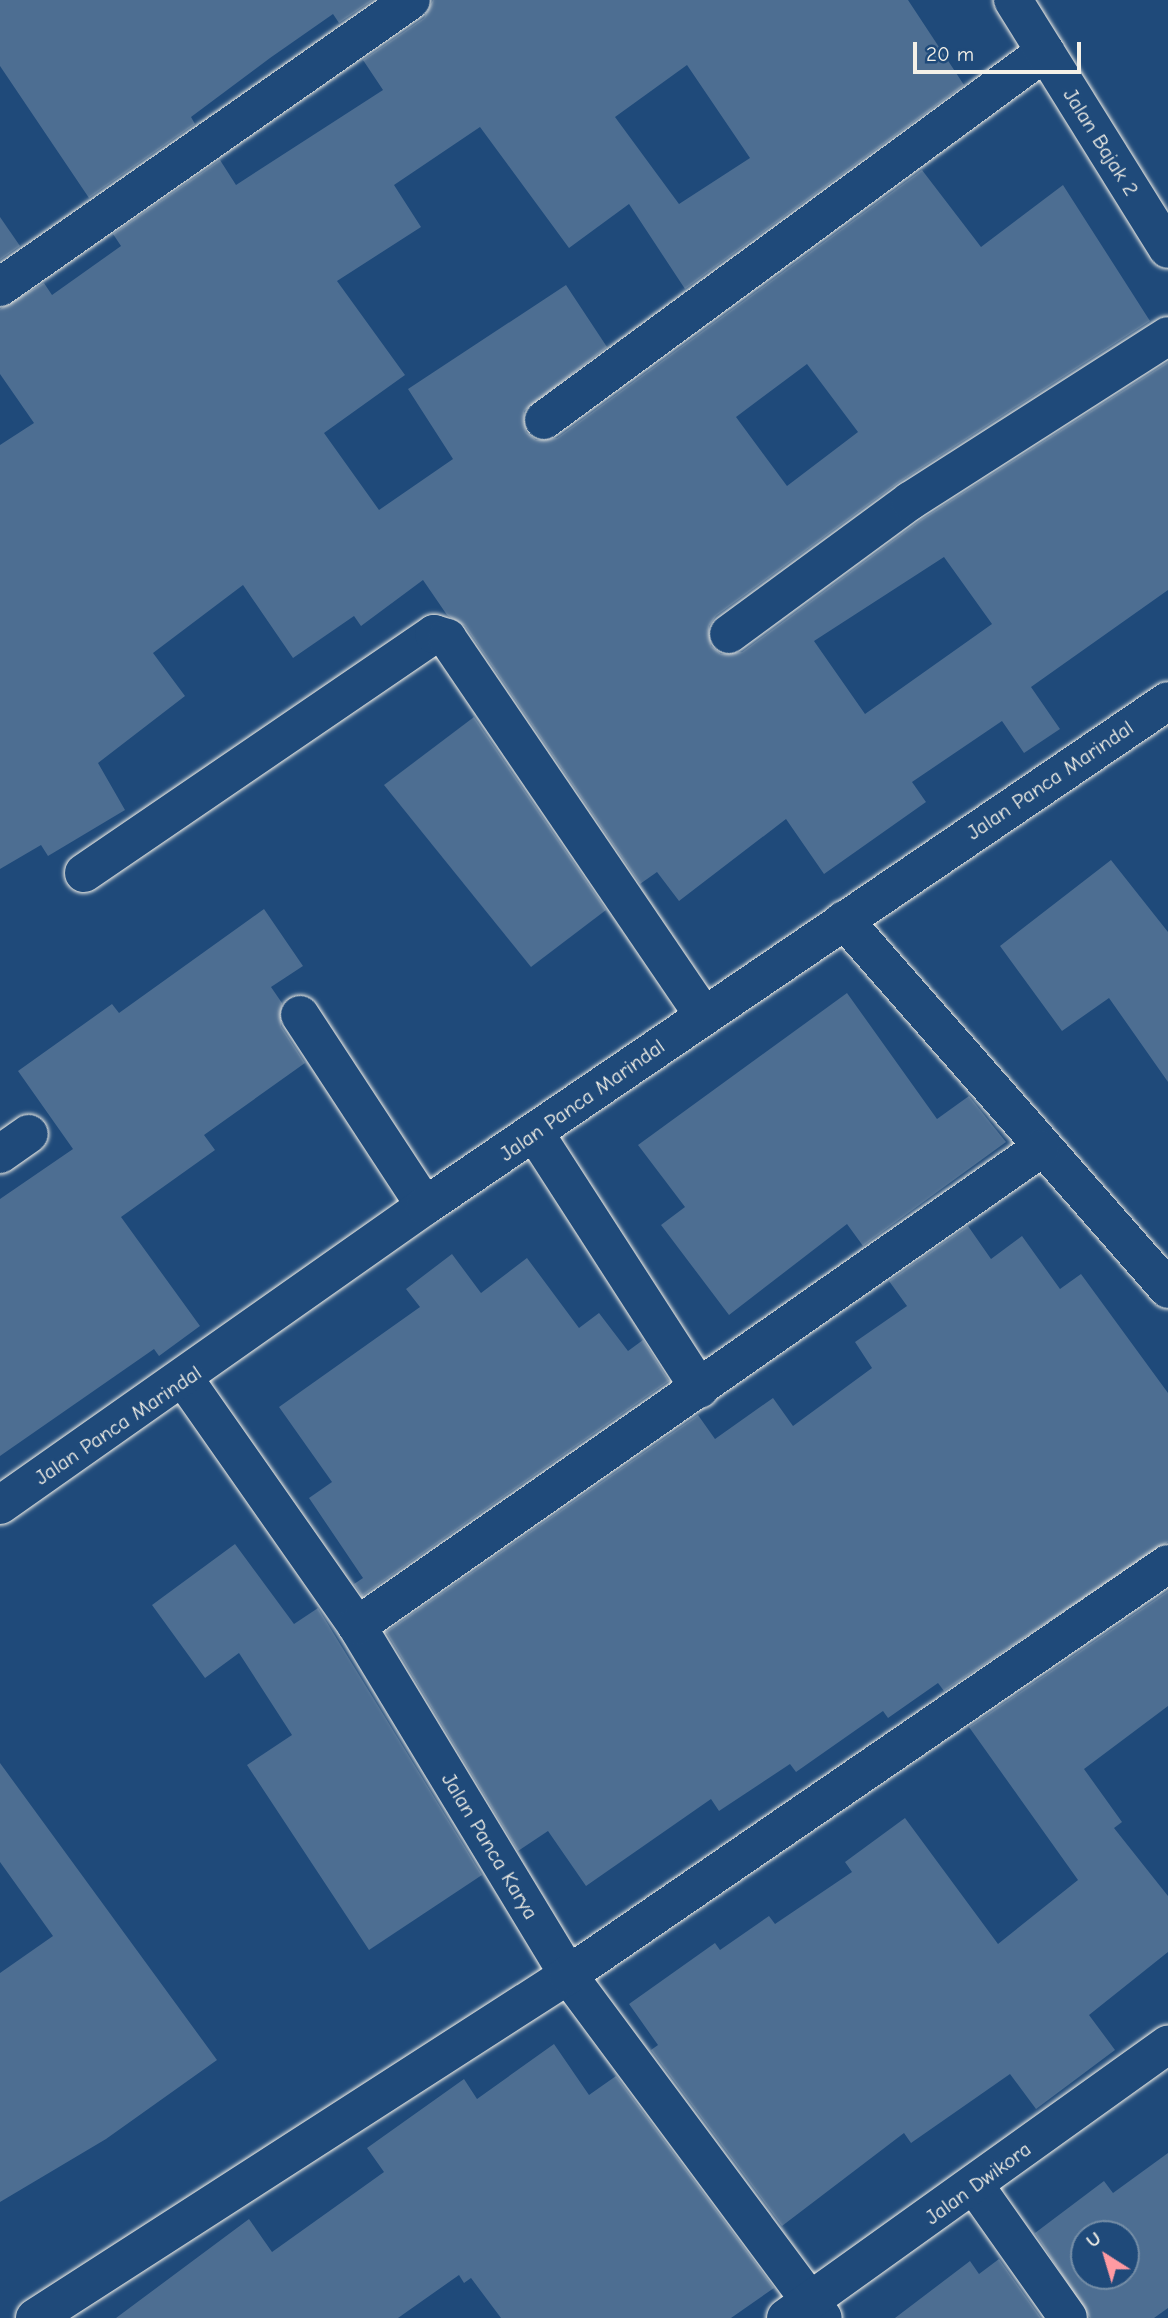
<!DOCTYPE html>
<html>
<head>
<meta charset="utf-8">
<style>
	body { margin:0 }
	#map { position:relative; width:1168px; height:2318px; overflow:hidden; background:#1f4a7a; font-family:"Comic Neue",sans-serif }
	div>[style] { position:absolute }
	.building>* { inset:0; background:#4d6e92 }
	.roads { filter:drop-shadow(0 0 2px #f4f1e8) drop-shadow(0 0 2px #f4f1e8) }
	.minor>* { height:38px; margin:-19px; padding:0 19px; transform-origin:19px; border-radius:19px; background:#1f4a7a }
	.major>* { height:38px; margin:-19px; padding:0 19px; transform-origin:19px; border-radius:19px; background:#1f4a7a }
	span { translate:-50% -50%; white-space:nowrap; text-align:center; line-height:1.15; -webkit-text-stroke:7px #1f4a7a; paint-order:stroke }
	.street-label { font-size:21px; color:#f4f1e8 }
	.north { position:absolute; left:1070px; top:2220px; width:70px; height:70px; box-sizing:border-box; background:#1f4a7a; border:2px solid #748da6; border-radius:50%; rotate:323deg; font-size:19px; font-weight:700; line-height:28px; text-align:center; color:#f4f1e8 }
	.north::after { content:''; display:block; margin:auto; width:24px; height:32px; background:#ff9aa2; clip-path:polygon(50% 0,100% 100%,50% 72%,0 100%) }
	.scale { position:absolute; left:913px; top:42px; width:168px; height:32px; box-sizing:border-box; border:4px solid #f4f1e8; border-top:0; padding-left:9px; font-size:21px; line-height:24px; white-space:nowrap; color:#f4f1e8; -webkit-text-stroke:5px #1f4a7a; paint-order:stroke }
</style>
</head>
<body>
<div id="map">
	<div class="building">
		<i style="clip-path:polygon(0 0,373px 0,339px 23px,333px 14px,270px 58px,191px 117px,195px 124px,89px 198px,0 66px)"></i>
		<i style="clip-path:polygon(evenodd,433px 0,908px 0,964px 85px,685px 289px,629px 204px,569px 248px,480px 127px,394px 185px,421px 227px,337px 281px,405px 375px,324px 433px,379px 510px,453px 459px,408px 389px,566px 285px,607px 347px,524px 411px,526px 432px,536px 440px,557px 438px,922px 170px,981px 247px,1063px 185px,1150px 321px,898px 483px,716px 616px,709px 626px,711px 646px,721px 654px,742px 652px,922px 519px,1168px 362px,1168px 590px,1031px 687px,1060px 729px,1024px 753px,1002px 721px,912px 782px,926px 802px,824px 874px,786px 819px,679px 901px,657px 872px,640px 884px,465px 626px,447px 615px,423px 580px,361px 626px,354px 616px,293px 658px,243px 585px,153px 653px,185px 696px,98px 763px,125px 810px,48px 856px,41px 845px,0 869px,0 445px,34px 423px,0 374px,0 309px,44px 283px,52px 295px,121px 246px,113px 234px,220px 160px,236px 185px,383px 90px,363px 60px,424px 18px,433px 0,687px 65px,750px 158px,679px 204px,615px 117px,687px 65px,433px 0,807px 364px,858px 432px,787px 486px,736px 417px,807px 364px,433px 0,944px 557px,992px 624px,865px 714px,814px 641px,944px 557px)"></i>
		<i style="clip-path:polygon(0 217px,20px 246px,0 260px)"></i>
		<i style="clip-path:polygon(474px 717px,606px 910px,531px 967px,384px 785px)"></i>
		<i style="clip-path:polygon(1111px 860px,1168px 932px,1168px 1082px,1109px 998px,1062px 1031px,1000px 946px)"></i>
		<i style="clip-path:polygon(264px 909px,303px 966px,271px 987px,282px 1003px,281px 1026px,305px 1063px,204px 1135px,215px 1150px,121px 1217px,200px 1326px,159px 1356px,154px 1349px,0 1456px,0 1199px,73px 1149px,18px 1071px,112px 1004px,119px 1013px)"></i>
		<i style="clip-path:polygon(847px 993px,937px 1119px,969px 1096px,1006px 1142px,863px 1246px,847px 1224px,729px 1315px,661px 1225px,685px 1207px,638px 1145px)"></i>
		<i style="clip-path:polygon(968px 1226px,991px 1259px,1022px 1236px,1060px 1289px,1081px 1274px,1168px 1393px,1168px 1542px,944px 1691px,938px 1683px,888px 1718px,883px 1711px,796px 1772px,790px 1764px,719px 1811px,711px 1799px,586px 1886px,548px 1831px,518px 1851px,386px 1632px,698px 1415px,715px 1439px,773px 1398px,793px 1426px,872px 1368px,855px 1342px,907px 1306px,889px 1281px)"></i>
		<i style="clip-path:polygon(452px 1254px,481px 1293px,527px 1258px,579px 1328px,599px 1313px,628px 1351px,643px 1340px,669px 1381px,362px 1596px,354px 1584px,363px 1578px,309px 1498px,332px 1482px,279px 1407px,420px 1307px,406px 1289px)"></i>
		<i style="clip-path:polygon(235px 1544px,294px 1624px,318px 1608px,482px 1875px,369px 1950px,247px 1765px,292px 1735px,239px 1653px,205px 1678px,152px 1605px)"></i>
		<i style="clip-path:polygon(1168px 1591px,1168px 1706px,1084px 1769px,1122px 1822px,1114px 1828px,1168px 1896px,1168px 1952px,1089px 2015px,1115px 2050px,1036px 2109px,1010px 2074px,911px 2143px,904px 2133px,782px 2226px,651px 2050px,658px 2045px,629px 2004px,715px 1943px,720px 1950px,769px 1916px,775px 1924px,852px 1872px,845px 1862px,905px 1818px,998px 1944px,1078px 1880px,969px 1727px)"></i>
		<i style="clip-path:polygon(0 1763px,217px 2060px,106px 2139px,0 2202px,0 1973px,53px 1936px,0 1862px)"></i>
		<i style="clip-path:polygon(554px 2044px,589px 2095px,616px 2076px,774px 2288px,731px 2318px,501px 2318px,471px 2278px,464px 2283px,459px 2275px,398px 2318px,116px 2318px,249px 2219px,272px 2252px,384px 2172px,367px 2148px,464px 2079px,477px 2099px)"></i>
		<i style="clip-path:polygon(evenodd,1168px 2153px,1168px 2308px,1154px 2318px,1090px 2318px,1035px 2233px,1104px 2181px,1113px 2193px,1168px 2153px,1084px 2234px,1126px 2234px,1126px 2276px,1084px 2276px,1084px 2234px)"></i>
		<i style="clip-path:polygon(999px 2259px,1041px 2318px,895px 2318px,970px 2261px,979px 2274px)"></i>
	</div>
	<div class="roads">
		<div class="minor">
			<i style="left:0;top:287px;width:501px;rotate:-34.93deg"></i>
			<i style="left:544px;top:420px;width:622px;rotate:-36.3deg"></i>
			<i style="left:729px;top:634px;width:225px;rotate:-36.3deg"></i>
			<i style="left:910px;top:501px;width:306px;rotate:-32.6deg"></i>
			<i style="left:84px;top:873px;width:424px;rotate:-34.3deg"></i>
			<i style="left:434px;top:634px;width:14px;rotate:17deg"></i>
			<i style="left:447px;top:638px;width:456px;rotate:55.8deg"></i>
			<i style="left:844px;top:920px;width:491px;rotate:48.7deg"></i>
			<i style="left:300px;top:1015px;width:228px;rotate:56.8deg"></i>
			<i style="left:536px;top:1135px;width:302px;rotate:57.2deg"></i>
			<i style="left:0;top:1154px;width:35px;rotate:-35deg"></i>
			<i style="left:185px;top:1380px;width:300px;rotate:55deg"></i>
			<i style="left:357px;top:1626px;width:408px;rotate:58.8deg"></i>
			<i style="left:568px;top:1975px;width:427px;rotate:53.4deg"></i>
			<i style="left:0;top:1505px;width:520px;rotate:-35.13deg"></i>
			<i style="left:425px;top:1206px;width:898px;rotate:-34.2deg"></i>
			<i style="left:357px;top:1626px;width:833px;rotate:-34.93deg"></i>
			<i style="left:975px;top:2186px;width:161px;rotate:54.8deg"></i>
			<i style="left:35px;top:2318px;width:634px;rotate:-32.76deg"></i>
			<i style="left:568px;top:1975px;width:727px;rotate:-34.41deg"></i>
			<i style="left:786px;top:2318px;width:470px;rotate:-35.6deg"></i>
		</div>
		<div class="major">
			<i style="left:1013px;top:0;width:293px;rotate:58.1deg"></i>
		</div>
	</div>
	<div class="street-label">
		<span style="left:1101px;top:142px;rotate:58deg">Jalan Bajak 2</span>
		<span style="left:1050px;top:780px;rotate:-34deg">Jalan Panca Marindal</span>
		<span style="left:582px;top:1100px;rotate:-35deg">Jalan Panca Marindal</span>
		<span style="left:118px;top:1425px;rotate:-34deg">Jalan Panca Marindal</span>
		<span style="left:490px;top:1846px;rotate:59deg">Jalan Panca Karya</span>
		<span style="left:978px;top:2183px;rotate:-36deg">Jalan Dwikora</span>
	</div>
	<div class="north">U</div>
	<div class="scale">20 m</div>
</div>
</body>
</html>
